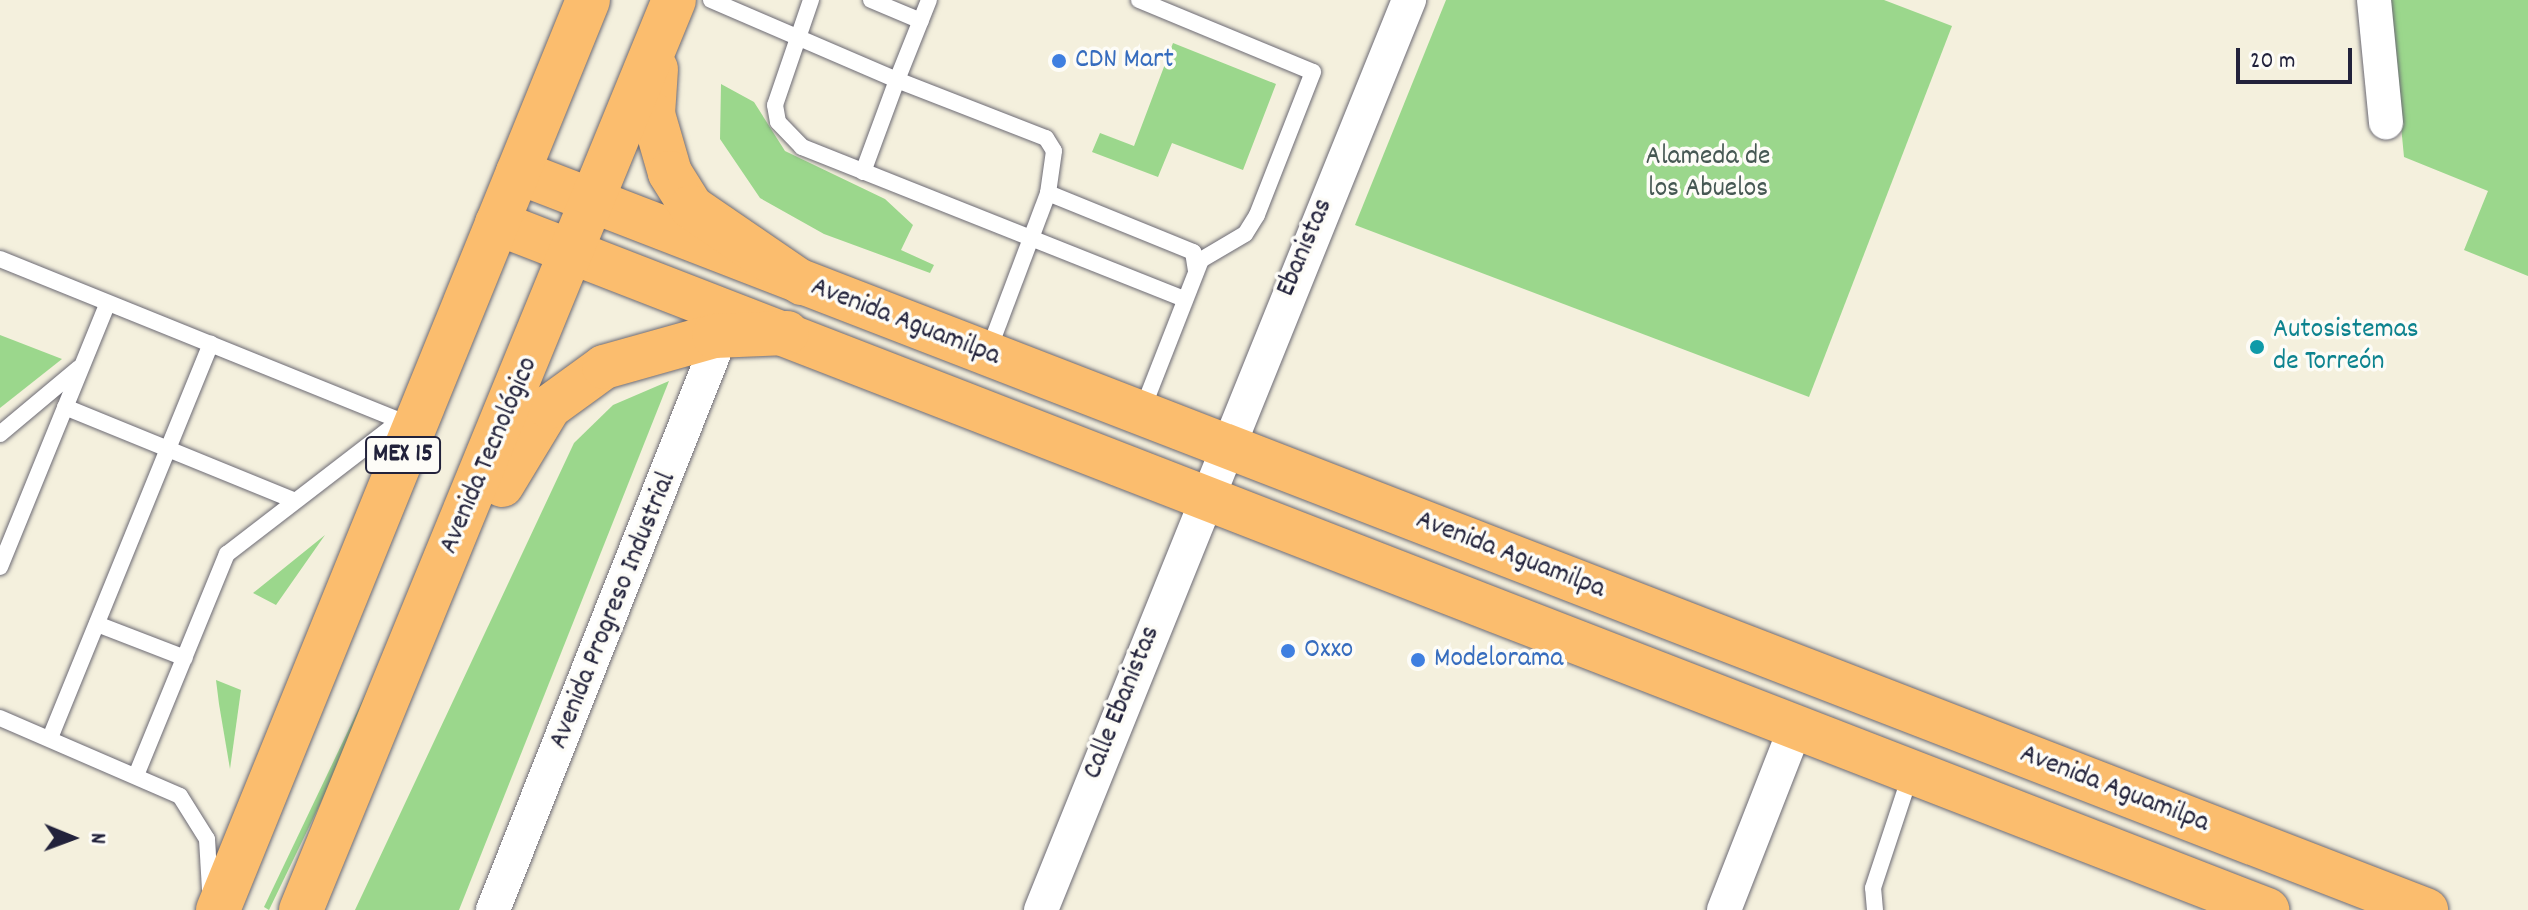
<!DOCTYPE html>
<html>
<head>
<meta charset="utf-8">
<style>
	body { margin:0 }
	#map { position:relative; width:2528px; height:910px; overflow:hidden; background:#f4f0dd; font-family:Dekko,sans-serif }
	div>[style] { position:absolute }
	.green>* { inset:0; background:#9bd78c }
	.roads { filter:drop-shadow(0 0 2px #6c6a74) drop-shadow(0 0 2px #6c6a74) }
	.service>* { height:16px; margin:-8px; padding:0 8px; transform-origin:8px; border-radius:8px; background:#fff }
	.minor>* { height:34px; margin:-17px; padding:0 17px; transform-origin:17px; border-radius:17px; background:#fff }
	.primary>* { height:44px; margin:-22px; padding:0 22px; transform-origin:22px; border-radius:22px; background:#fbbd6e }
	.trunk>* { height:44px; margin:-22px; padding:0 22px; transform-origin:22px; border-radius:22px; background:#fbbd6e }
	.dots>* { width:22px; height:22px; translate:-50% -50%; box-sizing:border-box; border:4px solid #fdfcf7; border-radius:50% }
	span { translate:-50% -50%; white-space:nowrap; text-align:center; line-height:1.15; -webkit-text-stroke:7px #fdfcf7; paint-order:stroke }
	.shield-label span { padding:2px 6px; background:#fdfcf7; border:2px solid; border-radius:6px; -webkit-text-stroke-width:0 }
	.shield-label { font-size:26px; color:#22223b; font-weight:700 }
	.shop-label { font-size:28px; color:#366cbe }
	.left { translate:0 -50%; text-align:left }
	.park-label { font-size:28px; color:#465853 }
	.street-label { font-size:28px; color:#22223b }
	.culture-label { font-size:28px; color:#0d838f }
	.north { position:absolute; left:32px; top:798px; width:80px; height:80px; -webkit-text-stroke:6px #fdfcf7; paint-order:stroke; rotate:91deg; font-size:22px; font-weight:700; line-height:32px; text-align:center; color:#22223b }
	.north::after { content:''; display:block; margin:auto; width:28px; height:36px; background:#22223b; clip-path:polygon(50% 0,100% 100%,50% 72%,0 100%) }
	.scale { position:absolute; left:2236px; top:48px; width:116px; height:36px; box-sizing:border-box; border:4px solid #22223b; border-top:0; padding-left:10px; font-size:24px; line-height:28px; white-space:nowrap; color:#22223b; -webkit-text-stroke:6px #fdfcf7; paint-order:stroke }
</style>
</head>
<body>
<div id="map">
	<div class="green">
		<i style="clip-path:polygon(1446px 0,1884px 0,1952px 26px,1809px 397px,1355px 225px)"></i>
		<i style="clip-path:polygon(2389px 0,2528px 0,2528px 276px,2464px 250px,2488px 191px,2404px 157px)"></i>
		<i style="clip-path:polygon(1173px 43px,1276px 84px,1243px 170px,1172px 143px,1158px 177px,1092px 152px,1100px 133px,1134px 146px)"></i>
		<i style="clip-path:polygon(721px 84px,754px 102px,785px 151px,885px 199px,913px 225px,901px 250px,934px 265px,930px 273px,824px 234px,760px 198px,720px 139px)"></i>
		<i style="clip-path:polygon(0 335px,62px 359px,0 408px)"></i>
		<i style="clip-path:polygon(669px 381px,459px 910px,355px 910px,574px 443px,613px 405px)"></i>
		<i style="clip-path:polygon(325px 535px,276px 605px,253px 593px,268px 581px)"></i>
		<i style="clip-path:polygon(400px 622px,407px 624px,269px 910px,264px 907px)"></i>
		<i style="clip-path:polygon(216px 680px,241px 690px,230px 769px,219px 704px)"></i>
	</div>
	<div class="roads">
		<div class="service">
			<i style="left:711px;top:0;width:202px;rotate:23.3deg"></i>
			<i style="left:897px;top:80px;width:86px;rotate:-68.2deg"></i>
			<i style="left:811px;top:0;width:111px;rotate:108.9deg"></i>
			<i style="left:775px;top:105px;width:17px;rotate:80deg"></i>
			<i style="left:778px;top:122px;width:35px;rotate:46deg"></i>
			<i style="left:802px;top:147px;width:411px;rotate:21.7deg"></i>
			<i style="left:871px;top:0;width:54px;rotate:22.8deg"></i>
			<i style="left:1139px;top:0;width:188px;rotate:22.5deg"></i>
			<i style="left:1313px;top:72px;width:154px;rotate:111.4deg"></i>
			<i style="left:1257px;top:215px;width:22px;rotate:122deg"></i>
			<i style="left:1245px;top:234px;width:51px;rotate:149.4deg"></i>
			<i style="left:1201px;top:260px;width:164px;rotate:111.4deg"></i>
			<i style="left:863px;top:172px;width:98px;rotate:-69.7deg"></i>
			<i style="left:897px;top:80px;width:160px;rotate:21.3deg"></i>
			<i style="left:1046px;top:138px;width:15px;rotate:58deg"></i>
			<i style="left:1054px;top:151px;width:42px;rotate:98.1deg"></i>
			<i style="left:0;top:259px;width:438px;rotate:22deg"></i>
			<i style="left:988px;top:352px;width:170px;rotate:-69.3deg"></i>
			<i style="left:1048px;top:193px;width:157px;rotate:22.1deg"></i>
			<i style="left:1193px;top:252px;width:19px;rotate:81deg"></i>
			<i style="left:65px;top:407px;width:248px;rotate:22.2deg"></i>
			<i style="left:0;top:434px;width:103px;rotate:-39.9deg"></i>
			<i style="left:0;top:567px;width:285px;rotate:-67.8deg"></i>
			<i style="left:97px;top:624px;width:94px;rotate:21.1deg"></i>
			<i style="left:0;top:718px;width:196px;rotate:23.4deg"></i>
			<i style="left:180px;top:796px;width:51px;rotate:57.9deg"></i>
			<i style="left:207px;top:839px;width:50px;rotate:86.6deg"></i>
			<i style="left:50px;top:738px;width:426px;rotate:-67.8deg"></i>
			<i style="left:137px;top:773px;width:237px;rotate:-67.7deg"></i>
			<i style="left:227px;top:554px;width:218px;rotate:-37.6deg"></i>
			<i style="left:1875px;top:910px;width:22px;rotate:-95deg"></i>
			<i style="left:1873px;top:888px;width:121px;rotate:-71.7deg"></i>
		</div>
		<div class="minor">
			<i style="left:2374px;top:0;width:123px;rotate:84.4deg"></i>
			<i style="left:493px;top:910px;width:640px;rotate:-68.36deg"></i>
			<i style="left:1041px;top:910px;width:982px;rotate:-67.98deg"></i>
			<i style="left:1724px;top:910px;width:198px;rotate:-68.6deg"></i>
		</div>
		<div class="primary">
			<i style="left:518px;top:172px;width:2046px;rotate:21.15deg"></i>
			<i style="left:497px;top:223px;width:1899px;rotate:21.21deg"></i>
		</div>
		<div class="trunk">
			<i style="left:656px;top:69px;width:45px;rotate:93.8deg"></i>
			<i style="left:653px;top:114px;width:61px;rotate:73.9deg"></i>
			<i style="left:670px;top:173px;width:40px;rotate:58deg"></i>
			<i style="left:691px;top:207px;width:135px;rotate:34.4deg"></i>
			<i style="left:502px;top:485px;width:91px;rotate:-58.9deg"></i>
			<i style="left:549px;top:407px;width:68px;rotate:-36deg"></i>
			<i style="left:604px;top:367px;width:114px;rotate:-15.7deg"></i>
			<i style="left:714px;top:336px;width:73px;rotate:-2.4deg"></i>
			<i style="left:218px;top:910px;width:982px;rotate:-67.87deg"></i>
			<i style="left:301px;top:910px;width:983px;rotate:-67.71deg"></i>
		</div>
	</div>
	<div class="dots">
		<i style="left:1059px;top:61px;background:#3f7fe0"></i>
		<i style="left:2257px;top:347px;background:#0f9aa8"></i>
		<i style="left:1288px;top:651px;background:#3f7fe0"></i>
		<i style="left:1418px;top:660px;background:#3f7fe0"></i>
	</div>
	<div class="shield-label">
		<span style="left:403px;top:455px">MEX 15</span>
	</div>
	<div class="shop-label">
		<span class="left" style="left:1075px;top:61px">CDN Mart</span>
		<span class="left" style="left:1304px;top:651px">Oxxo</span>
		<span class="left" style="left:1434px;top:660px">Modelorama</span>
	</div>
	<div class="park-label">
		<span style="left:1708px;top:174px">Alameda de<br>los Abuelos</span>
	</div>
	<div class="street-label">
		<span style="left:1306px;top:248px;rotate:-67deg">Ebanistas</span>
		<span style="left:905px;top:323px;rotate:21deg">Avenida Aguamilpa</span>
		<span style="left:490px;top:456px;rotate:-67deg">Avenida Tecnológico</span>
		<span style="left:1510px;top:556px;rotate:21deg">Avenida Aguamilpa</span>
		<span style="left:614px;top:611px;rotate:-68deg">Avenida Progreso Industrial</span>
		<span style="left:1123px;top:703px;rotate:-68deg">Calle Ebanistas</span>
		<span style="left:2114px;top:790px;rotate:21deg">Avenida Aguamilpa</span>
	</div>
	<div class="culture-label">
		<span class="left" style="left:2273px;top:347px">Autosistemas<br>de Torreón</span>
	</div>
	<div class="north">N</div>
	<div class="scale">20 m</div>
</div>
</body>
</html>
